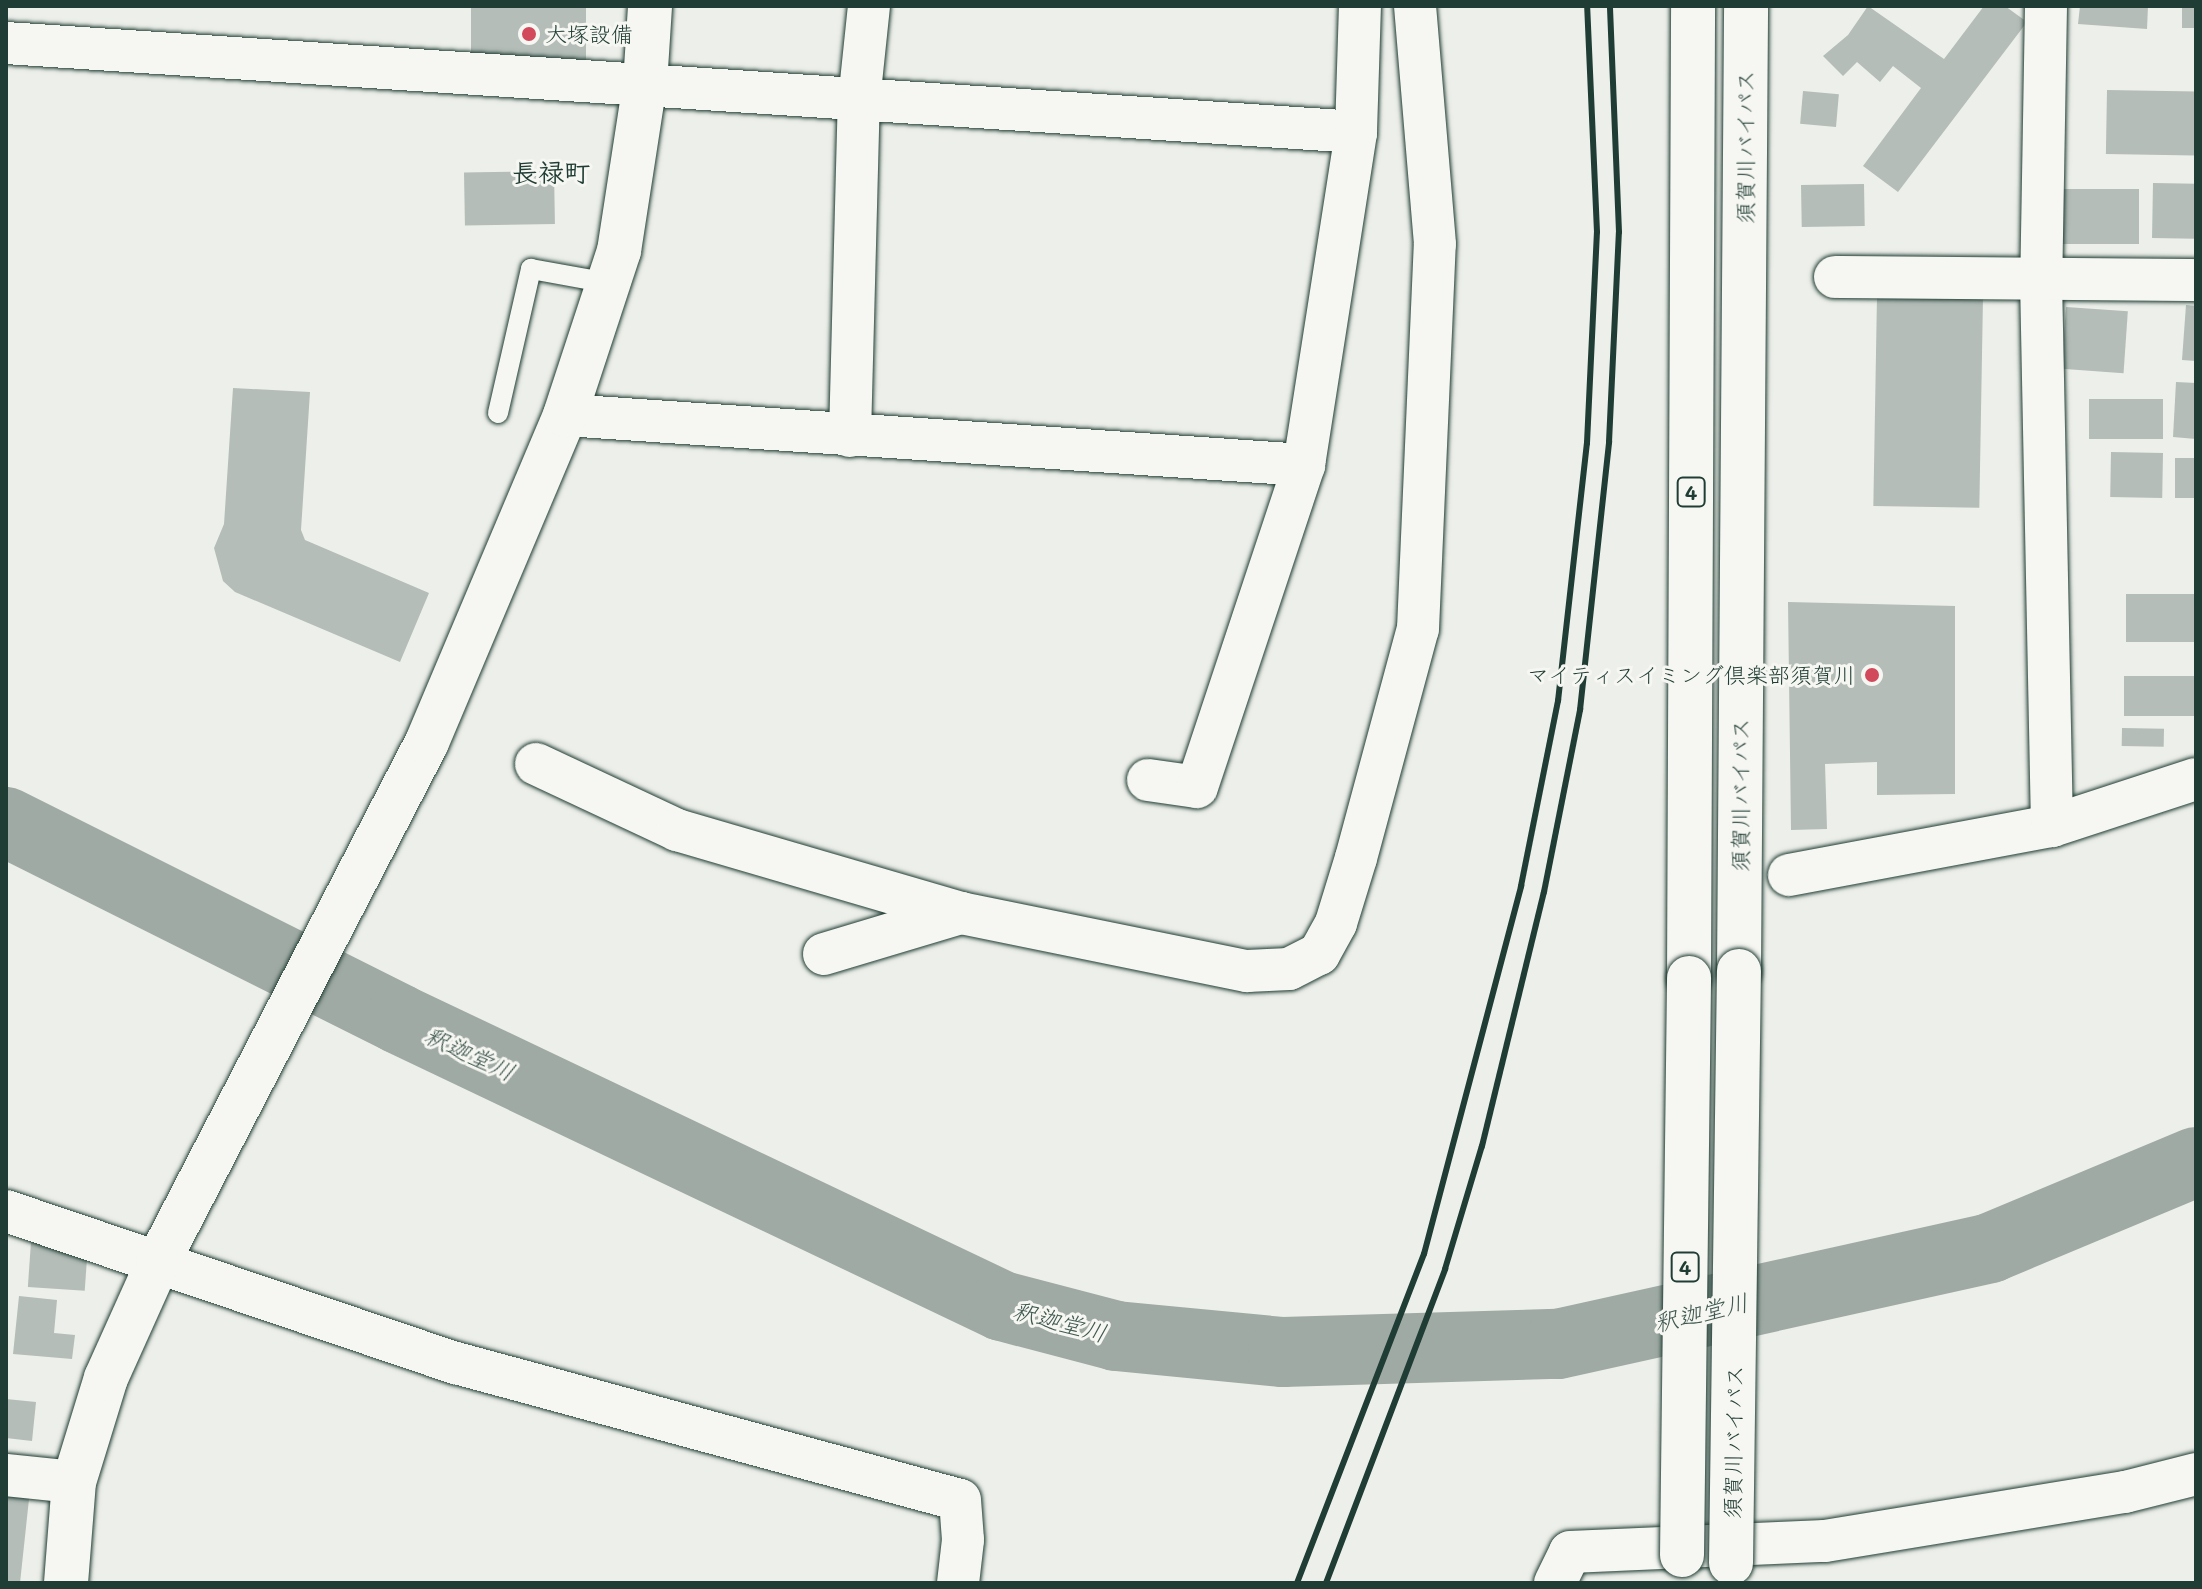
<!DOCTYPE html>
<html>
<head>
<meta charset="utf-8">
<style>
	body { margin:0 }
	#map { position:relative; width:2202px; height:1589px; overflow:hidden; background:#edefea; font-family:Mali,"Klee One",sans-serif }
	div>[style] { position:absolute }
	.river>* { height:70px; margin:-35px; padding:0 35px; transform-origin:35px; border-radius:35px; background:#9faaa4 }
	.building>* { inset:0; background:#b4bdb8; transform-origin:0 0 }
	.roads { filter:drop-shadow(0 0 2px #1f3d34) drop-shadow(0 0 2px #1f3d34) }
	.service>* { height:20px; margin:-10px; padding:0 10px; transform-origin:10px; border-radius:10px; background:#f6f6f2 }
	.minor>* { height:42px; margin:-21px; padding:0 21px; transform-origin:21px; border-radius:21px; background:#f6f6f2 }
	.tertiary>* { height:44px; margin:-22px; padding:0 22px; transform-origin:22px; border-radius:22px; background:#f6f6f2 }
	.trunk>* { height:44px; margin:-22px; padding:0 22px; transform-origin:22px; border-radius:22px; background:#f6f6f2 }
	.rail>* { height:6px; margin:-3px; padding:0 3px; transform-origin:3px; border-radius:3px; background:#1f3d34 }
	.bridges { filter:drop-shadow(0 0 2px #1f3d34) drop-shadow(0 0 2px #1f3d34) }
	.trunk-bridge>* { height:44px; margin:-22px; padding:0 22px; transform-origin:22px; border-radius:22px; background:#f6f6f2 }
	.dots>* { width:22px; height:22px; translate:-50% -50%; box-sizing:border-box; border:4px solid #f6f6f2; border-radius:50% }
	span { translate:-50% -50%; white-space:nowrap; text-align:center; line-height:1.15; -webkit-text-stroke:6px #f6f6f2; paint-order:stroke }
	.shield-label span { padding:2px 6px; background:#f6f6f2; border:2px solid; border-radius:6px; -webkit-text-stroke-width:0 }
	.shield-label { font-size:20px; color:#1f3d34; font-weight:700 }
	.poi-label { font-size:22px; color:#1f3d34 }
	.left { translate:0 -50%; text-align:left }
	.right { translate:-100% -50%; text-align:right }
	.street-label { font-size:22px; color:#1f3d34 }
	.water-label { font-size:24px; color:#3f5850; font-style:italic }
	.quarter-label { font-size:26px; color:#1f3d34; font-weight:700 }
	.frame { position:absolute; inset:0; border:8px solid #1f3d34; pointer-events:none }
</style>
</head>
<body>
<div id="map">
	<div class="river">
		<i style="left:6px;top:822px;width:440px;rotate:26.6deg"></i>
		<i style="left:399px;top:1019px;width:668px;rotate:25.45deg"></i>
		<i style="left:1002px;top:1306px;width:118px;rotate:14.7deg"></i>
		<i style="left:1116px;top:1336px;width:168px;rotate:5.5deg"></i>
		<i style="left:1283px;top:1352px;width:275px;rotate:-1.7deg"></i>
		<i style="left:1558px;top:1344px;width:443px;rotate:-12.5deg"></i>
		<i style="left:1990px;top:1248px;width:223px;rotate:-22.7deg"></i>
	</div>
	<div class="building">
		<i style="left:471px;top:6px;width:115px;height:57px"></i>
		<i style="clip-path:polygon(1868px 6px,1944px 59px,1984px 6px,2005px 6px,2027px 22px,1898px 192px,1863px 166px,1921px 88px,1893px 66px,1880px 82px,1857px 62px,1843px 76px,1823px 56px,1848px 35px)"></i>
		<i style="clip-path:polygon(2080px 6px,2148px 6px,2147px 29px,2078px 24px)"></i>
		<i style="left:2182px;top:6px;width:14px;height:22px"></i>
		<i style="left:2107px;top:90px;width:89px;height:64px;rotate:1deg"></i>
		<i style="left:1803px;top:91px;width:36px;height:33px;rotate:5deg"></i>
		<i style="left:554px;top:171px;width:53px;height:90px;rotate:89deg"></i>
		<i style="left:2153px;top:183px;width:43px;height:55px;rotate:1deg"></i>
		<i style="left:1864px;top:184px;width:42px;height:63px;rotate:89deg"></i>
		<i style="left:2060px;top:189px;width:79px;height:55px"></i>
		<i style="left:1877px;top:296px;width:106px;height:210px;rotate:1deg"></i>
		<i style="clip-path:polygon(2186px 305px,2196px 306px,2196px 361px,2182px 360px)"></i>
		<i style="left:2066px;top:307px;width:62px;height:62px;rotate:4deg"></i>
		<i style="clip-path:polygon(2176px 382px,2196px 383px,2196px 439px,2173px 437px)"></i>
		<i style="clip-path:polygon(233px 388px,310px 392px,301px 530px,305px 540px,429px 593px,400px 662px,235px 592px,223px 581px,214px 548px,224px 524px)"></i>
		<i style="left:2163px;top:399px;width:40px;height:74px;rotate:90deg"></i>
		<i style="left:2111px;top:452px;width:52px;height:45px;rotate:1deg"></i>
		<i style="left:2175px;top:458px;width:21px;height:40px"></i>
		<i style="left:2196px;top:594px;width:48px;height:70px;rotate:90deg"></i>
		<i style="clip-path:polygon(1788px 602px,1955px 606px,1955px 794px,1877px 795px,1877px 762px,1825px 764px,1827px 829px,1791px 830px)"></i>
		<i style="left:2195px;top:676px;width:40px;height:71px;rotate:90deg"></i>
		<i style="left:2122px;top:728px;width:42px;height:18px;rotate:1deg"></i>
		<i style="left:31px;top:1242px;width:57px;height:45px;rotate:4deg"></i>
		<i style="clip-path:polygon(19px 1296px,57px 1300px,54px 1333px,75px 1335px,72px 1359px,13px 1354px)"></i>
		<i style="clip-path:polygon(6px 1399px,36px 1402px,32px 1441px,6px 1438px)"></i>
		<i style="clip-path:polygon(6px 1484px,23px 1486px,29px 1499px,20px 1583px,6px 1583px)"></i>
	</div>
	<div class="roads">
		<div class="service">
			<i style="left:498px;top:413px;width:148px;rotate:-77.1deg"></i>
			<i style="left:531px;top:269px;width:78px;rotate:10.3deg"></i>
		</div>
		<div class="minor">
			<i style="left:2046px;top:6px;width:273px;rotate:91deg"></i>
			<i style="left:2041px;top:279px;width:547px;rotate:88.85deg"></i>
			<i style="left:6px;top:43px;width:1353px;rotate:3.77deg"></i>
			<i style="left:1835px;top:277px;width:361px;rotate:0.5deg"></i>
			<i style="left:565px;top:415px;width:741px;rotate:3.87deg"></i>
			<i style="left:850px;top:436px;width:335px;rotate:-88.5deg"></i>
			<i style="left:859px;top:101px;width:96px;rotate:-84deg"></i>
			<i style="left:536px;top:764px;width:156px;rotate:25.1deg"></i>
			<i style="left:677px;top:830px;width:296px;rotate:16.3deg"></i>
			<i style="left:961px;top:913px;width:292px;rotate:11.5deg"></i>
			<i style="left:1247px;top:971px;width:42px;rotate:-2.7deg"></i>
			<i style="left:1289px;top:969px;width:34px;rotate:-27deg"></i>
			<i style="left:1319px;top:954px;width:35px;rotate:-61deg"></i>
			<i style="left:1336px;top:923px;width:68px;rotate:-72.9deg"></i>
			<i style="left:1356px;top:858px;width:237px;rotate:-74.9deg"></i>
			<i style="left:1418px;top:629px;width:385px;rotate:-87.5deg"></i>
			<i style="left:1435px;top:244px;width:239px;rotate:-94.8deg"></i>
			<i style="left:1148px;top:780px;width:49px;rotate:8.1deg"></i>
			<i style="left:1197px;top:787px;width:339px;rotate:-71.6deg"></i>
			<i style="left:1304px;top:465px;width:337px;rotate:-81.1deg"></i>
			<i style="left:1356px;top:132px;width:126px;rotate:-88.2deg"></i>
			<i style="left:1789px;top:875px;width:268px;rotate:-10.6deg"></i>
			<i style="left:2052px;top:826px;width:151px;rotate:-18.1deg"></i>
			<i style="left:824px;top:954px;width:143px;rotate:-16.7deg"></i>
			<i style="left:6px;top:1211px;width:475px;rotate:18.7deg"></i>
			<i style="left:456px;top:1363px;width:522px;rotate:15.21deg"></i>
			<i style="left:960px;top:1500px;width:40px;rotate:85.7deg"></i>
			<i style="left:963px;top:1540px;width:43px;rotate:96.6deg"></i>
			<i style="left:6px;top:1475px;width:68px;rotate:5.9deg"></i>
			<i style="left:1555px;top:1583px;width:34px;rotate:-64deg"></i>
			<i style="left:1570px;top:1552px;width:255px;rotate:-2.5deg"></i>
			<i style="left:1825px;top:1541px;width:304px;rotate:-9.3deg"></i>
			<i style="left:2125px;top:1492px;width:73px;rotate:-14.2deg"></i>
		</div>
		<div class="tertiary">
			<i style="left:66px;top:1583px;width:101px;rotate:-85.5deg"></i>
			<i style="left:74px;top:1482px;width:109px;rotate:-72.9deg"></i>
			<i style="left:106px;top:1378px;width:129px;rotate:-65.8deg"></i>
			<i style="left:159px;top:1260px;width:583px;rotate:-62.64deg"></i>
			<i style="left:427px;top:742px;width:355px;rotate:-67.1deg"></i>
			<i style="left:565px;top:415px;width:173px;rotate:-71.8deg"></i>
			<i style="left:619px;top:251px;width:169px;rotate:-81.2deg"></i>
			<i style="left:645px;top:84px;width:78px;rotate:-86.3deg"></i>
		</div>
		<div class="trunk">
			<i style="left:1739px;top:971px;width:965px;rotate:-89.58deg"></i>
			<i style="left:1689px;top:978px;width:972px;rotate:-89.76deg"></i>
		</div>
	</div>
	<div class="rail">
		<i style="left:1297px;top:1583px;width:353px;rotate:-68.9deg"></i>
		<i style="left:1424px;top:1254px;width:381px;rotate:-75.2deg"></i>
		<i style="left:1521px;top:886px;width:189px;rotate:-78.7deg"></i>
		<i style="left:1558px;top:701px;width:260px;rotate:-83.6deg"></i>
		<i style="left:1587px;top:443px;width:211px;rotate:-87.3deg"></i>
		<i style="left:1597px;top:232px;width:226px;rotate:-92.5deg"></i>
		<i style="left:1326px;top:1583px;width:336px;rotate:-69.2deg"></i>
		<i style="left:1445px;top:1269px;width:128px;rotate:-73.3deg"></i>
		<i style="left:1482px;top:1146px;width:261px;rotate:-76.3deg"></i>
		<i style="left:1544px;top:892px;width:186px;rotate:-78.8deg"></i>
		<i style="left:1580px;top:710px;width:270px;rotate:-83.8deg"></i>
		<i style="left:1609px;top:442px;width:210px;rotate:-87.3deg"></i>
		<i style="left:1619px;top:232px;width:226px;rotate:-92.3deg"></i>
	</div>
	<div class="bridges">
		<div class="trunk-bridge">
			<i style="left:1682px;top:1555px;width:577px;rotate:-89.3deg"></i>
			<i style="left:1731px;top:1563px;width:592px;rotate:-89.23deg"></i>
		</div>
	</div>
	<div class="dots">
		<i style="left:529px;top:34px;background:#d1495b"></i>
		<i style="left:1872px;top:675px;background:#d1495b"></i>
	</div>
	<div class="shield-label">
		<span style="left:1691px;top:492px">4</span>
		<span style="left:1685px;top:1267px">4</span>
	</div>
	<div class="poi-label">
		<span class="left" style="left:545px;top:34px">大塚設備</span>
		<span class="right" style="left:1856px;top:675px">マイティスイミング倶楽部須賀川</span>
	</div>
	<div class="street-label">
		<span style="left:1745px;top:147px;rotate:-90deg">須賀川バイパス</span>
		<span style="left:1740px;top:795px;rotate:-90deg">須賀川バイパス</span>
		<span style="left:1733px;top:1442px;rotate:-89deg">須賀川バイパス</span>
	</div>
	<div class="water-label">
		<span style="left:470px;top:1053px;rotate:25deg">釈迦堂川</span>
		<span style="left:1701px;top:1312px;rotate:-13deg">釈迦堂川</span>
		<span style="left:1060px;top:1321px;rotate:15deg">釈迦堂川</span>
	</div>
	<div class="quarter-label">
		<span style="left:551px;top:173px">長禄町</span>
	</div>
	<div class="frame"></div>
</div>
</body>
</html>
